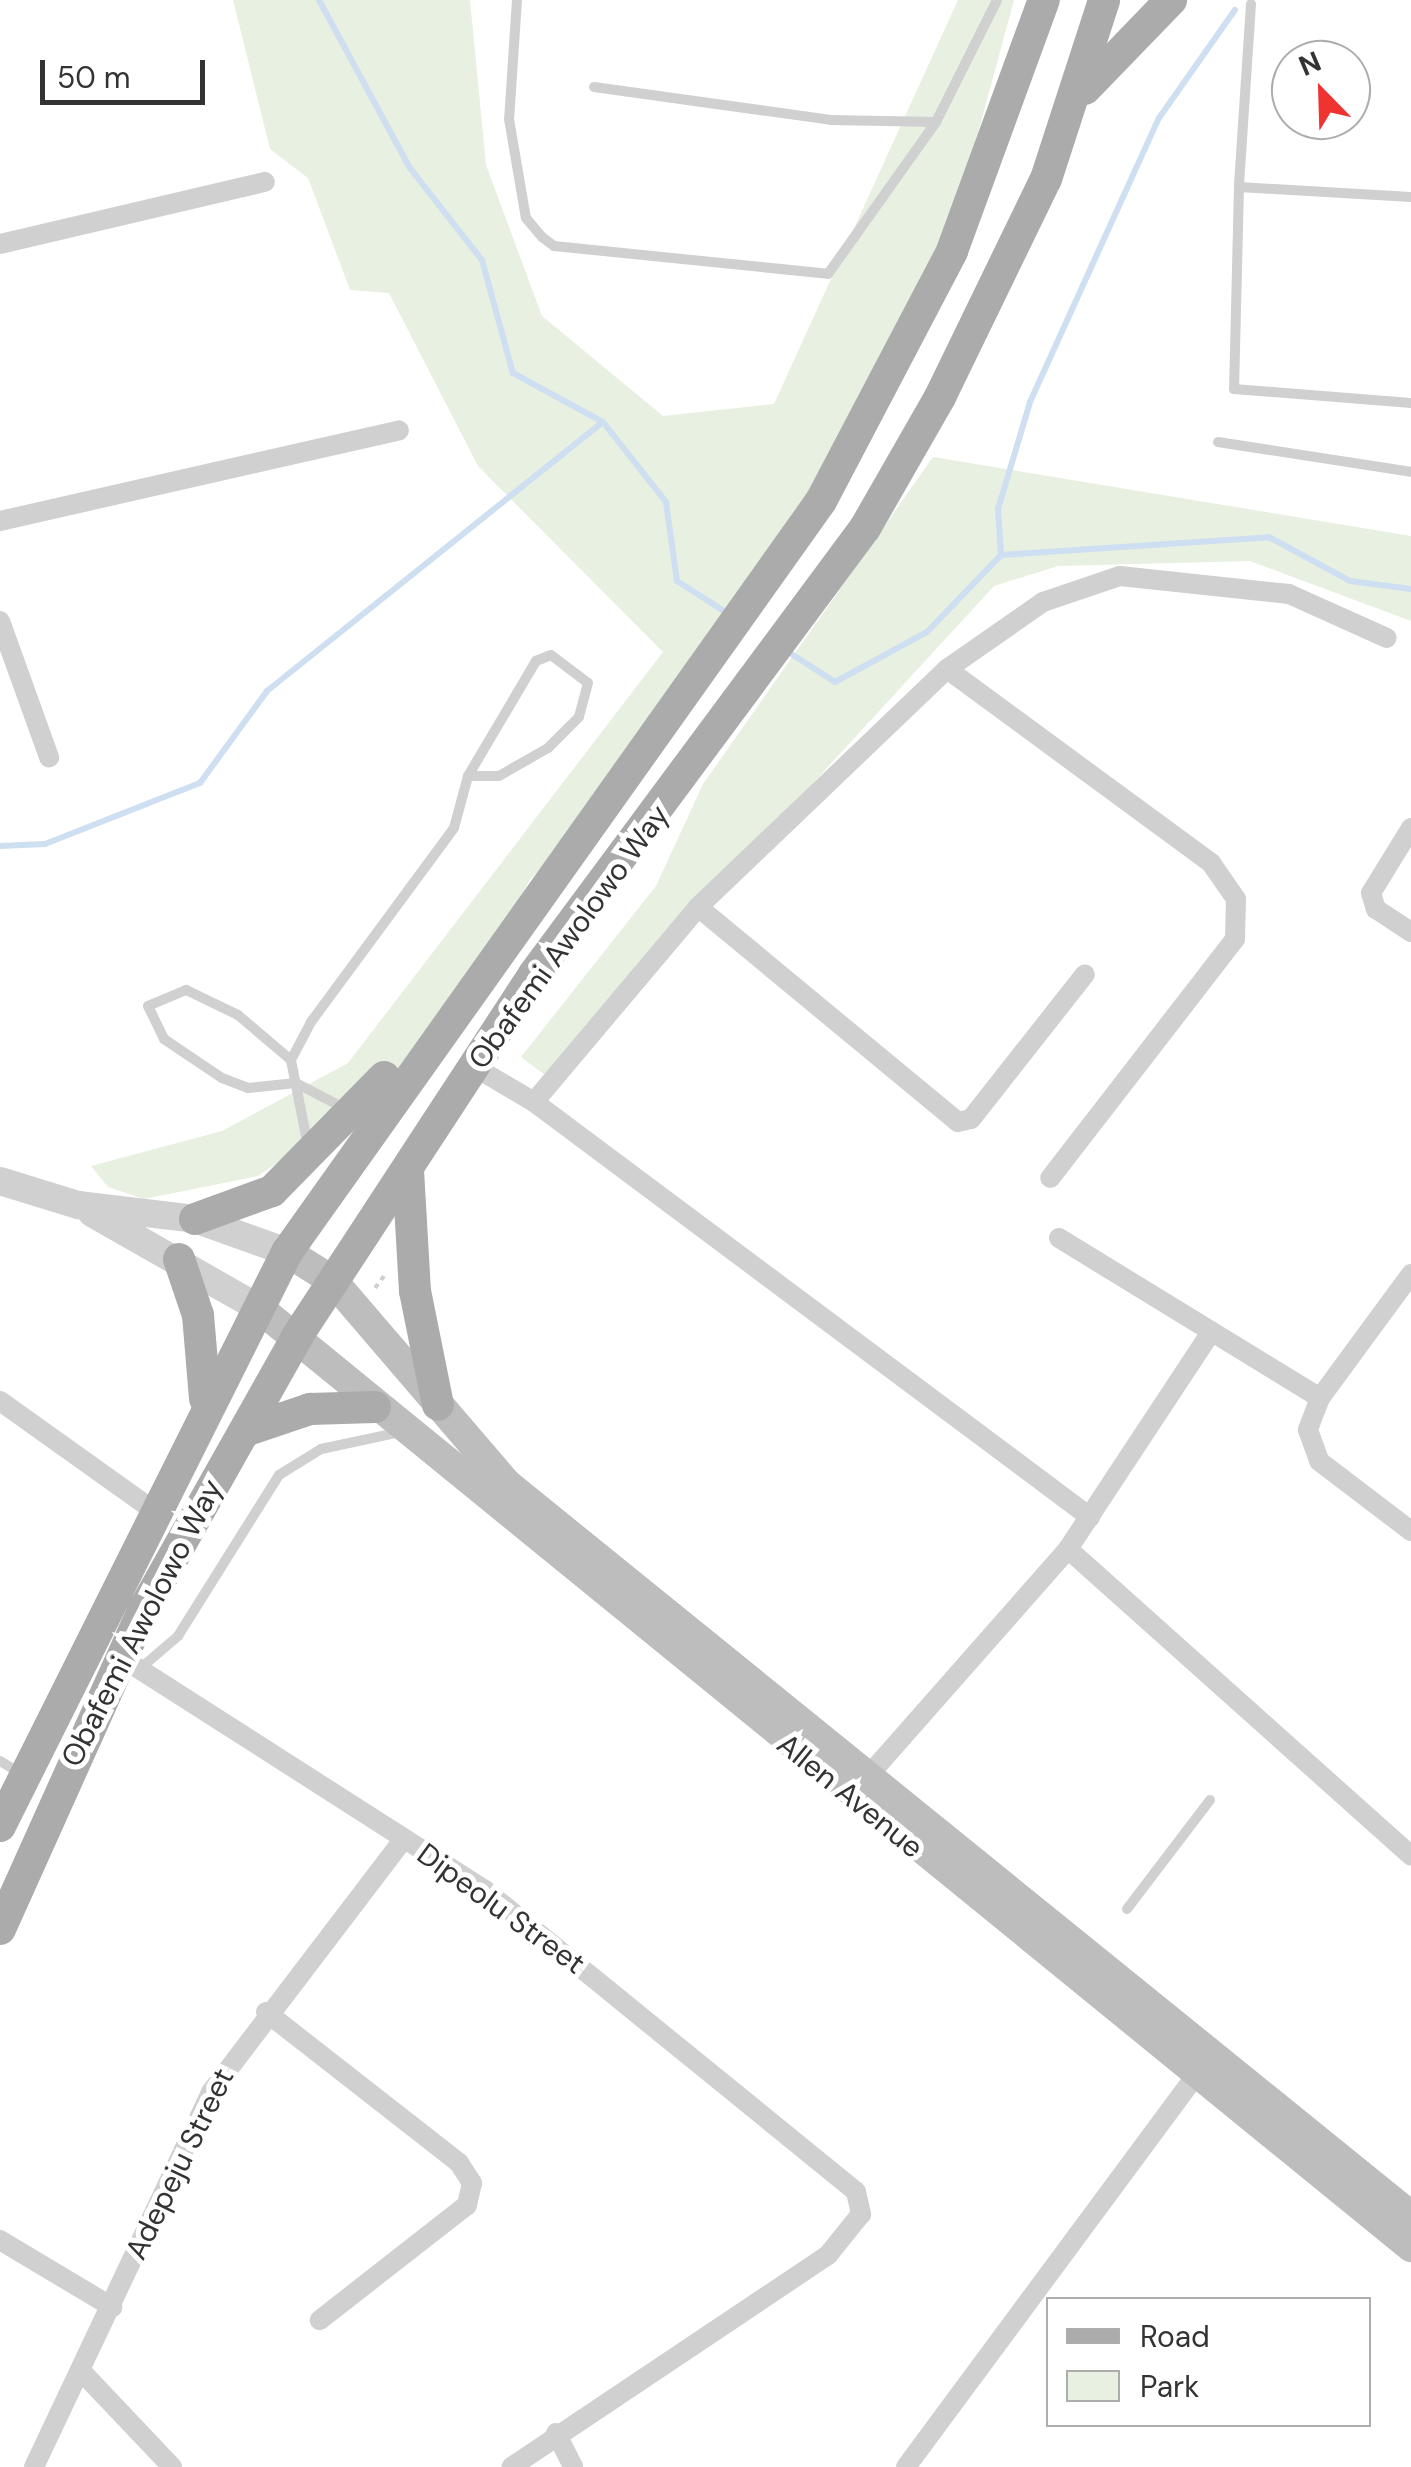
<!DOCTYPE html>
<html>
<head>
<meta charset="utf-8">
<style>
	body { margin:0 }
	#map { position:relative; width:1411px; height:2467px; overflow:hidden; background:#fff; font-family:"DM Sans",sans-serif }
	div>[style] { position:absolute }
	.green>* { inset:0; background:#e8f0e1 }
	.stream>* { height:6px; margin:-3px; padding:0 3px; transform-origin:3px; border-radius:3px; background:#cddff0 }
	.path>* { height:4px; margin-top:-2px; transform-origin:0; background:repeating-linear-gradient(90deg,#d0d0d0 0 5px,transparent 0 10px) }
	.service>* { height:10px; margin:-5px; padding:0 5px; transform-origin:5px; border-radius:5px; background:#d0d0d0 }
	.minor>* { height:20px; margin:-10px; padding:0 10px; transform-origin:10px; border-radius:10px; background:#d0d0d0 }
	.tertiary>* { height:28px; margin:-14px; padding:0 14px; transform-origin:14px; border-radius:14px; background:#d0d0d0 }
	.secondary>* { height:30px; margin:-15px; padding:0 15px; transform-origin:15px; border-radius:15px; background:#bdbdbd }
	.primary>* { height:32px; margin:-16px; padding:0 16px; transform-origin:16px; border-radius:16px; background:#ababab }
	span { translate:-50% -50%; white-space:nowrap; text-align:center; line-height:1.15; -webkit-text-stroke:10px #fff; paint-order:stroke }
	.street-label { font-size:30px; color:#333 }
	.legend { position:absolute; left:1046px; top:2297px; width:325px; height:130px; box-sizing:border-box; background:#fff; border:2px solid #adadad; margin:0; padding:12px 18px; list-style:none; font-size:30px; color:#333 }
	.legend li { display:flex; align-items:center; gap:20px; height:50px }
	.legend b { width:50px; border:2px solid #adadad }
	.north { position:absolute; left:1271px; top:40px; width:100px; height:100px; box-sizing:border-box; background:#fff; border:2px solid #adadad; border-radius:50%; rotate:337deg; font-size:28px; font-weight:700; line-height:40px; text-align:center; color:#333 }
	.north::after { content:''; display:block; margin:auto; width:35px; height:45px; background:#ef3330; clip-path:polygon(50% 0,100% 100%,50% 72%,0 100%) }
	.scale { position:absolute; left:40px; top:60px; width:165px; height:45px; box-sizing:border-box; border:5px solid #333; border-top:0; padding-left:12px; font-size:30px; line-height:35px; white-space:nowrap; color:#333; -webkit-text-stroke:8px #fff; paint-order:stroke }
</style>
</head>
<body>
<div id="map">
	<div class="green">
		<i style="clip-path:polygon(233px 0,470px 0,486px 165px,542px 316px,663px 416px,774px 404px,958px 0,1014px 0,971px 159px,905px 339px,811px 497px,593px 810px,530px 880px,450px 1017px,363px 1104px,258px 1176px,144px 1199px,108px 1187px,91px 1166px,222px 1131px,348px 1063px,663px 652px,478px 466px,389px 293px,350px 290px,308px 178px,270px 149px)"></i>
		<i style="clip-path:polygon(933px 457px,1411px 536px,1411px 621px,1250px 561px,1058px 566px,994px 586px,545px 1075px,521px 1057px,656px 886px,703px 784px)"></i>
	</div>
	<div class="stream">
		<i style="left:319px;top:0;width:191px;rotate:61.6deg"></i>
		<i style="left:410px;top:168px;width:117px;rotate:52deg"></i>
		<i style="left:482px;top:260px;width:117px;rotate:74.7deg"></i>
		<i style="left:513px;top:373px;width:102px;rotate:28.6deg"></i>
		<i style="left:603px;top:422px;width:102px;rotate:51.8deg"></i>
		<i style="left:666px;top:502px;width:80px;rotate:82.1deg"></i>
		<i style="left:677px;top:581px;width:59px;rotate:32.6deg"></i>
		<i style="left:1001px;top:555px;width:46px;rotate:-93.7deg"></i>
		<i style="left:998px;top:509px;width:112px;rotate:-73.3deg"></i>
		<i style="left:1030px;top:402px;width:312px;rotate:-65.6deg"></i>
		<i style="left:1159px;top:118px;width:132px;rotate:-54.9deg"></i>
		<i style="left:793px;top:655px;width:50px;rotate:32.7deg"></i>
		<i style="left:835px;top:682px;width:105px;rotate:-28.5deg"></i>
		<i style="left:927px;top:632px;width:107px;rotate:-46.1deg"></i>
		<i style="left:1001px;top:555px;width:269px;rotate:-3.8deg"></i>
		<i style="left:1269px;top:537px;width:92px;rotate:28.5deg"></i>
		<i style="left:1350px;top:581px;width:62px;rotate:7.5deg"></i>
		<i style="left:0;top:846px;width:45px;rotate:-2.5deg"></i>
		<i style="left:45px;top:844px;width:167px;rotate:-21.5deg"></i>
		<i style="left:200px;top:783px;width:114px;rotate:-53.9deg"></i>
		<i style="left:267px;top:691px;width:430px;rotate:-38.7deg"></i>
	</div>
	<div class="path">
		<i style="left:375px;top:1288px;width:15px;rotate:-53deg"></i>
	</div>
	<div class="service">
		<i style="left:517px;top:0;width:119px;rotate:93.8deg"></i>
		<i style="left:509px;top:119px;width:100px;rotate:80.3deg"></i>
		<i style="left:526px;top:218px;width:25px;rotate:50deg"></i>
		<i style="left:542px;top:237px;width:15px;rotate:37deg"></i>
		<i style="left:554px;top:246px;width:275px;rotate:5.8deg"></i>
		<i style="left:828px;top:274px;width:186px;rotate:-54.6deg"></i>
		<i style="left:936px;top:122px;width:136px;rotate:-63.4deg"></i>
		<i style="left:1251px;top:4px;width:183px;rotate:93.8deg"></i>
		<i style="left:1239px;top:187px;width:172px;rotate:3.3deg"></i>
		<i style="left:594px;top:87px;width:239px;rotate:7.9deg"></i>
		<i style="left:831px;top:120px;width:105px;rotate:1.1deg"></i>
		<i style="left:1239px;top:187px;width:202px;rotate:91.4deg"></i>
		<i style="left:1234px;top:389px;width:178px;rotate:4.5deg"></i>
		<i style="left:1218px;top:442px;width:195px;rotate:8.8deg"></i>
		<i style="left:291px;top:1060px;width:70px;rotate:-139.7deg"></i>
		<i style="left:238px;top:1015px;width:58px;rotate:-154.3deg"></i>
		<i style="left:186px;top:990px;width:41px;rotate:157.2deg"></i>
		<i style="left:148px;top:1006px;width:37px;rotate:64deg"></i>
		<i style="left:164px;top:1039px;width:70px;rotate:33.9deg"></i>
		<i style="left:222px;top:1078px;width:28px;rotate:21deg"></i>
		<i style="left:248px;top:1088px;width:48px;rotate:-5.9deg"></i>
		<i style="left:296px;top:1083px;width:56px;rotate:27.5deg"></i>
		<i style="left:308px;top:1146px;width:88px;rotate:-101.2deg"></i>
		<i style="left:291px;top:1060px;width:43px;rotate:-62.2deg"></i>
		<i style="left:311px;top:1022px;width:241px;rotate:-53.6deg"></i>
		<i style="left:454px;top:828px;width:54px;rotate:-74.9deg"></i>
		<i style="left:468px;top:776px;width:134px;rotate:-59.4deg"></i>
		<i style="left:536px;top:661px;width:16px;rotate:-22deg"></i>
		<i style="left:551px;top:655px;width:46px;rotate:37.1deg"></i>
		<i style="left:588px;top:683px;width:35px;rotate:105deg"></i>
		<i style="left:579px;top:717px;width:44px;rotate:135deg"></i>
		<i style="left:548px;top:748px;width:56px;rotate:150.3deg"></i>
		<i style="left:499px;top:776px;width:31px;rotate:180deg"></i>
		<i style="left:142px;top:1667px;width:48px;rotate:-40.7deg"></i>
		<i style="left:178px;top:1636px;width:190px;rotate:-57.9deg"></i>
		<i style="left:279px;top:1475px;width:49px;rotate:-31.8deg"></i>
		<i style="left:321px;top:1449px;width:82px;rotate:-12deg"></i>
		<i style="left:0;top:1761px;width:26px;rotate:31deg"></i>
		<i style="left:1127px;top:1909px;width:137px;rotate:-52.7deg"></i>
	</div>
	<div class="minor">
		<i style="left:0;top:244px;width:272px;rotate:-13.2deg"></i>
		<i style="left:0;top:521px;width:409px;rotate:-12.8deg"></i>
		<i style="left:0;top:621px;width:145px;rotate:70.2deg"></i>
		<i style="left:947px;top:669px;width:117px;rotate:-34.9deg"></i>
		<i style="left:1043px;top:602px;width:81px;rotate:-18.7deg"></i>
		<i style="left:1120px;top:576px;width:170px;rotate:6.1deg"></i>
		<i style="left:1289px;top:594px;width:107px;rotate:24.2deg"></i>
		<i style="left:1411px;top:828px;width:76px;rotate:121.6deg"></i>
		<i style="left:1371px;top:893px;width:17px;rotate:73deg"></i>
		<i style="left:1376px;top:909px;width:42px;rotate:33.3deg"></i>
		<i style="left:698px;top:907px;width:337px;rotate:39.6deg"></i>
		<i style="left:958px;top:1122px;width:13px;rotate:-13deg"></i>
		<i style="left:971px;top:1119px;width:184px;rotate:-51.8deg"></i>
		<i style="left:473px;top:1066px;width:71px;rotate:30.5deg"></i>
		<i style="left:534px;top:1102px;width:694px;rotate:36.74deg"></i>
		<i style="left:534px;top:1102px;width:255px;rotate:-49.9deg"></i>
		<i style="left:698px;top:907px;width:344px;rotate:-43.7deg"></i>
		<i style="left:947px;top:669px;width:328px;rotate:36.3deg"></i>
		<i style="left:1211px;top:863px;width:44px;rotate:55.2deg"></i>
		<i style="left:1236px;top:899px;width:40px;rotate:91.4deg"></i>
		<i style="left:1235px;top:939px;width:302px;rotate:127.7deg"></i>
		<i style="left:1059px;top:1238px;width:306px;rotate:31.5deg"></i>
		<i style="left:1320px;top:1398px;width:154px;rotate:-53.7deg"></i>
		<i style="left:1320px;top:1398px;width:34px;rotate:111deg"></i>
		<i style="left:1308px;top:1430px;width:33px;rotate:70deg"></i>
		<i style="left:1319px;top:1461px;width:116px;rotate:37.3deg"></i>
		<i style="left:0;top:1401px;width:188px;rotate:35.5deg"></i>
		<i style="left:1068px;top:1549px;width:460px;rotate:41.8deg"></i>
		<i style="left:122px;top:1658px;width:431px;rotate:32.6deg"></i>
		<i style="left:485px;top:1890px;width:478px;rotate:39.1deg"></i>
		<i style="left:856px;top:2192px;width:23px;rotate:77deg"></i>
		<i style="left:861px;top:2214px;width:53px;rotate:128.8deg"></i>
		<i style="left:828px;top:2255px;width:381px;rotate:146.2deg"></i>
		<i style="left:868px;top:1776px;width:303px;rotate:-48.6deg"></i>
		<i style="left:1068px;top:1549px;width:254px;rotate:-56.6deg"></i>
		<i style="left:266px;top:2012px;width:245px;rotate:38deg"></i>
		<i style="left:459px;top:2163px;width:24px;rotate:57deg"></i>
		<i style="left:472px;top:2183px;width:23px;rotate:103deg"></i>
		<i style="left:467px;top:2205px;width:187px;rotate:142deg"></i>
		<i style="left:0;top:2240px;width:131px;rotate:30.9deg"></i>
		<i style="left:82px;top:2372px;width:131px;rotate:46.5deg"></i>
		<i style="left:556px;top:2433px;width:38px;rotate:63deg"></i>
		<i style="left:34px;top:2467px;width:415px;rotate:-64.7deg"></i>
		<i style="left:211px;top:2092px;width:318px;rotate:-52.7deg"></i>
		<i style="left:906px;top:2467px;width:490px;rotate:-53.5deg"></i>
	</div>
	<div class="tertiary">
		<i style="left:0;top:1181px;width:82px;rotate:17.1deg"></i>
		<i style="left:78px;top:1205px;width:118px;rotate:6.8deg"></i>
		<i style="left:195px;top:1219px;width:98px;rotate:19.7deg"></i>
		<i style="left:92px;top:1213px;width:193px;rotate:29.7deg"></i>
	</div>
	<div class="secondary">
		<i style="left:287px;top:1252px;width:54px;rotate:32.2deg"></i>
		<i style="left:333px;top:1281px;width:267px;rotate:49.4deg"></i>
		<i style="left:507px;top:1484px;width:1163px;rotate:39deg"></i>
		<i style="left:260px;top:1309px;width:1485px;rotate:39.18deg"></i>
	</div>
	<div class="primary">
		<i style="left:1085px;top:89px;width:124px;rotate:-46deg"></i>
		<i style="left:408px;top:1170px;width:121px;rotate:86.7deg"></i>
		<i style="left:415px;top:1291px;width:116px;rotate:78.6deg"></i>
		<i style="left:195px;top:1219px;width:82px;rotate:-20deg"></i>
		<i style="left:272px;top:1191px;width:160px;rotate:-45.5deg"></i>
		<i style="left:179px;top:1259px;width:59px;rotate:71.3deg"></i>
		<i style="left:198px;top:1315px;width:84px;rotate:85.2deg"></i>
		<i style="left:245px;top:1431px;width:69px;rotate:-18.7deg"></i>
		<i style="left:310px;top:1409px;width:65px;rotate:-1.8deg"></i>
		<i style="left:0;top:1826px;width:642px;rotate:-63.43deg"></i>
		<i style="left:287px;top:1252px;width:921px;rotate:-54.59deg"></i>
		<i style="left:821px;top:501px;width:282px;rotate:-62.3deg"></i>
		<i style="left:952px;top:251px;width:267px;rotate:-69.9deg"></i>
		<i style="left:0;top:1929px;width:353px;rotate:-65.8deg"></i>
		<i style="left:145px;top:1607px;width:312px;rotate:-60.6deg"></i>
		<i style="left:298px;top:1335px;width:431px;rotate:-56.8deg"></i>
		<i style="left:534px;top:974px;width:555px;rotate:-53.42deg"></i>
		<i style="left:865px;top:528px;width:151px;rotate:-60.2deg"></i>
		<i style="left:940px;top:397px;width:242px;rotate:-64.1deg"></i>
		<i style="left:1046px;top:179px;width:188px;rotate:-72deg"></i>
	</div>
	<div class="street-label">
		<span style="left:569px;top:937px;rotate:-54deg">Obafemi Awolowo Way</span>
		<span style="left:142px;top:1623px;rotate:-63deg">Obafemi Awolowo Way</span>
		<span style="left:850px;top:1796px;rotate:39deg">Allen Avenue</span>
		<span style="left:501px;top:1909px;rotate:36deg">Dipeolu Street</span>
		<span style="left:180px;top:2164px;rotate:-64deg">Adepeju Street</span>
	</div>
	<ul class="legend">
	<li><b style="height:12px;background:#ababab"></b>Road</li>
	<li><b style="height:28px;background:#e8f0e1"></b>Park</li>
	</ul>
	<div class="north">N</div>
	<div class="scale">50 m</div>
</div>
</body>
</html>
